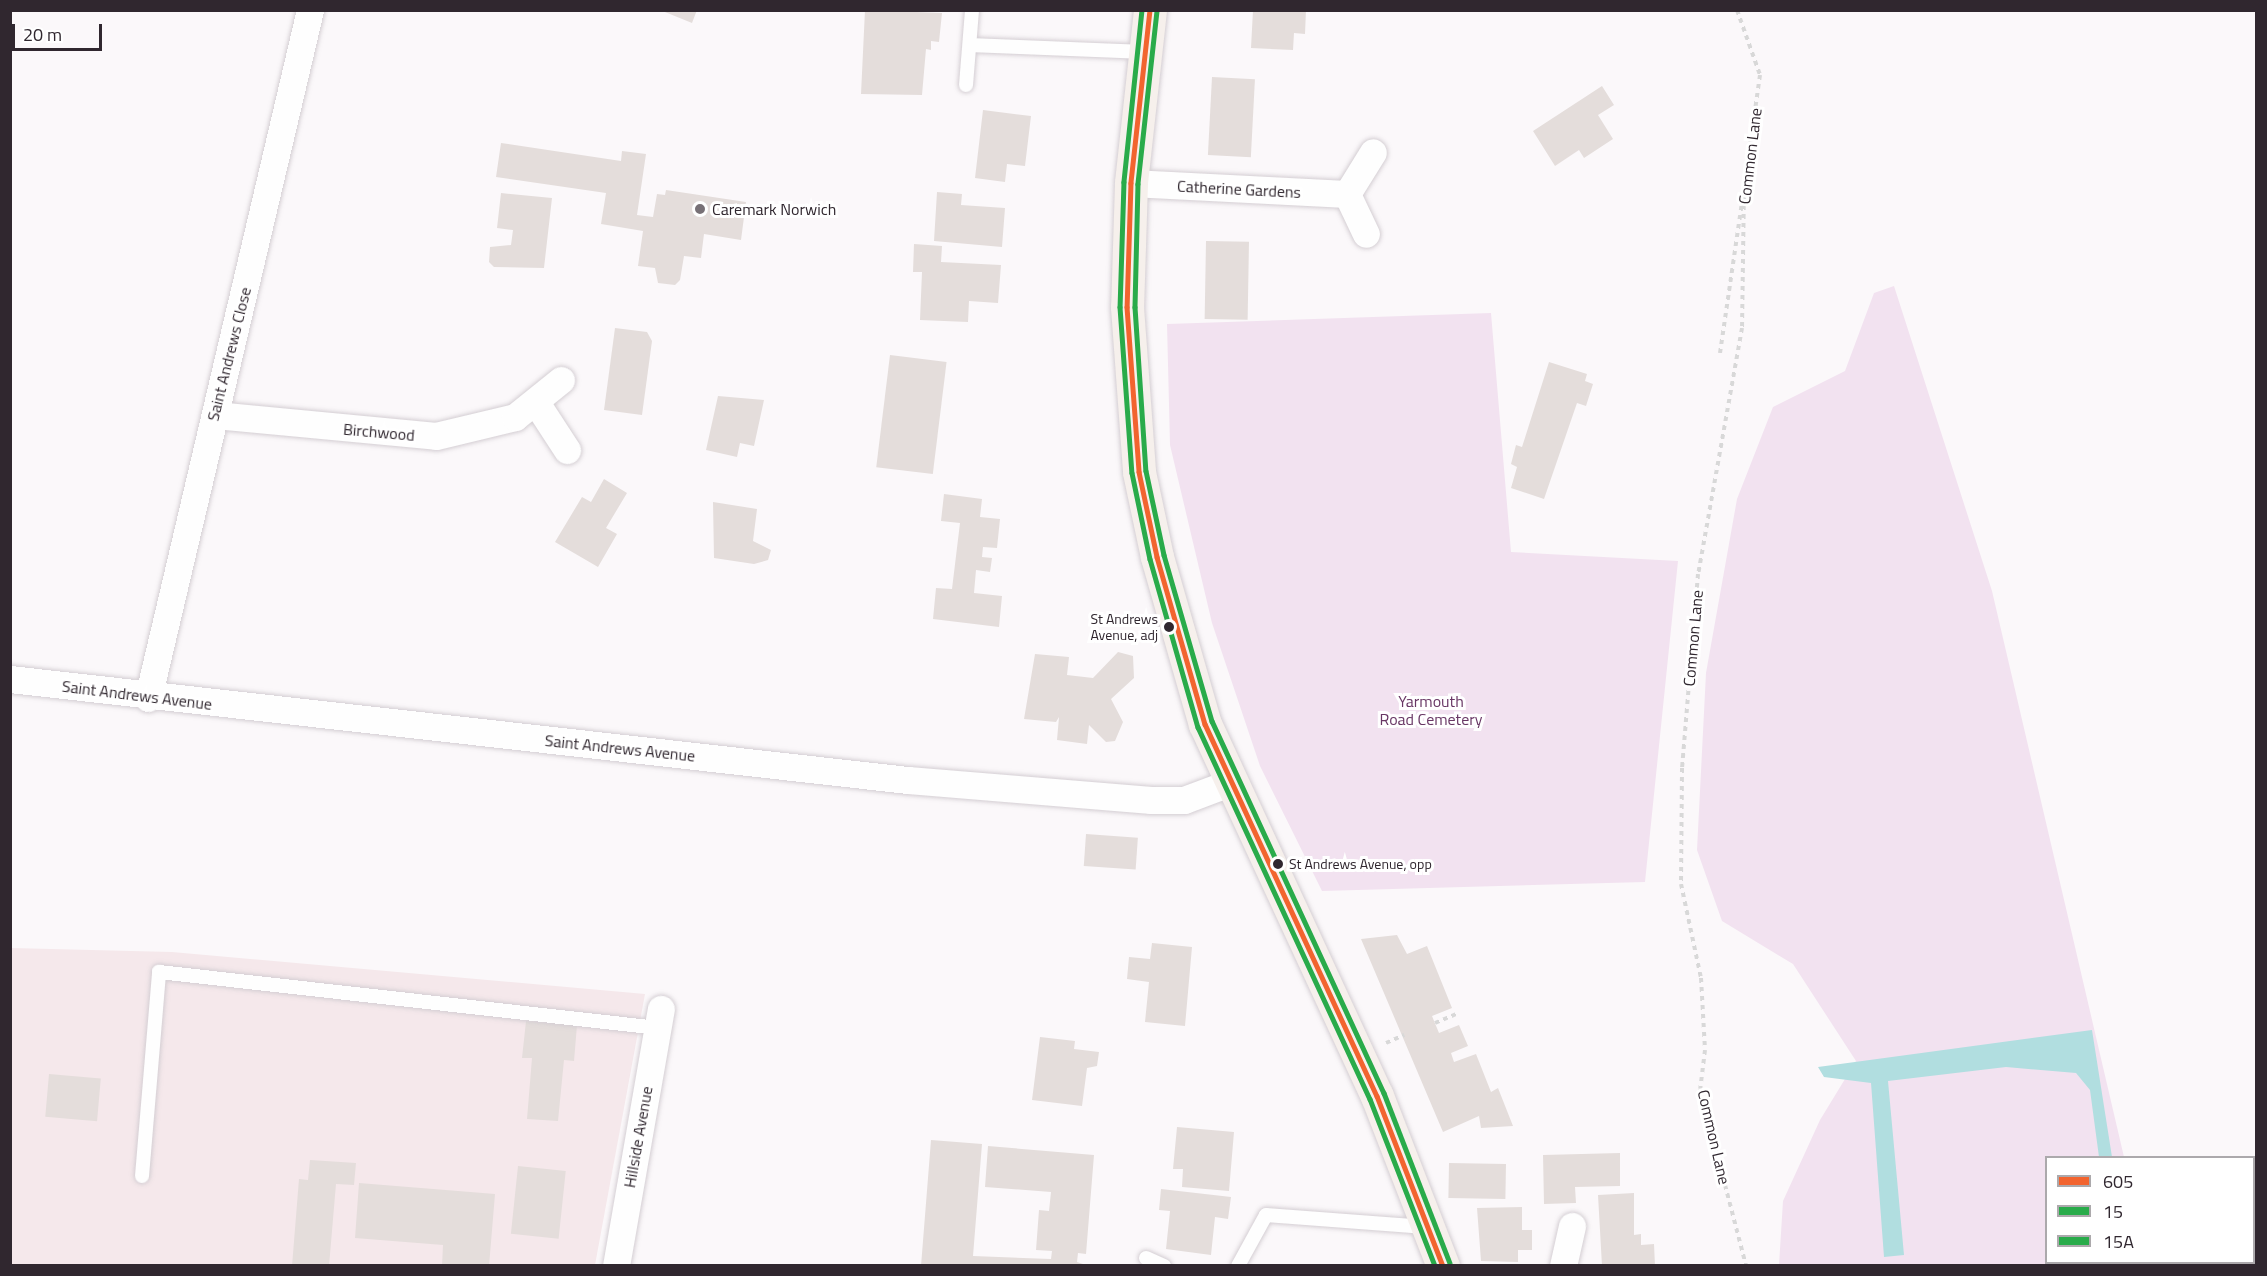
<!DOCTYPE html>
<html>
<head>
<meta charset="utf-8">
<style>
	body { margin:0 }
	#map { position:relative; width:2267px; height:1276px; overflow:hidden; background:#fbf8fa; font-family:"Titillium Web",sans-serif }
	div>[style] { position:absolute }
	.education>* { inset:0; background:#f5e8eb }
	.green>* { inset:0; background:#f2e2f0 }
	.water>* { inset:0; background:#b1dee0 }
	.building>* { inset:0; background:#e4dddb; transform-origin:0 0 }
	.path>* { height:4px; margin-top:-2px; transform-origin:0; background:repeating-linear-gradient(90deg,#d8d8d8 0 4.5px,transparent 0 9px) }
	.roads { filter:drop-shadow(0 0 2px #d4ced3) drop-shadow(0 0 2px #d4ced3) }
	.lane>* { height:14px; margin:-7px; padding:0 7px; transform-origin:7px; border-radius:7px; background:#fefefe }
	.street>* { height:27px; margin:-13.5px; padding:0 13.5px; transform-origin:13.5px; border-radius:13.5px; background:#fefefe }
	.primary>* { height:33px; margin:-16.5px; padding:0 16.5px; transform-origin:16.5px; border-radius:16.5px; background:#f6f0ec }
	.bus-1>* { height:4.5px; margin:-2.25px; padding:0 2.25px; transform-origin:2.25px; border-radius:2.25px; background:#f2642f }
	.bus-2>* { height:4.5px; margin:-2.25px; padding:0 2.25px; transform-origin:2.25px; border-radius:2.25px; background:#29ab4a }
	.bus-3>* { height:4.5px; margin:-2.25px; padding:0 2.25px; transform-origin:2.25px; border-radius:2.25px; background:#29ab4a }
	.dots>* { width:16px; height:16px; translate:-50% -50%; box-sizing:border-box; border:3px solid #fff; border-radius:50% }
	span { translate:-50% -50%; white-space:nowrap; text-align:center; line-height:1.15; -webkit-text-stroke:6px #fff; paint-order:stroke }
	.bus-label { font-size:14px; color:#30272f }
	.right { translate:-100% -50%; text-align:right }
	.left { translate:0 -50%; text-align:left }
	.street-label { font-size:16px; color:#30272f }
	.poi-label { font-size:16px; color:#30272f }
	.park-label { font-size:16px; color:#683664 }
	.frame { position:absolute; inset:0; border:12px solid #30272f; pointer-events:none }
	.legend { position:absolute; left:2045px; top:1156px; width:210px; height:108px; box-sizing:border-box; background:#fff; border:2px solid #aca9ac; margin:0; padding:8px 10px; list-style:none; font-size:18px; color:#30272f }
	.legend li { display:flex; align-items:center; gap:12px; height:30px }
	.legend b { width:30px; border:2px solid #aca9ac }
	.scale { position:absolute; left:12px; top:24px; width:90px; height:27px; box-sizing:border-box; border:3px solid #30272f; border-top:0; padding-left:8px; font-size:18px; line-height:21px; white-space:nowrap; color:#30272f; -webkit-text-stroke:4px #fff; paint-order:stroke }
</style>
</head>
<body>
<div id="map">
	<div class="education">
		<i style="clip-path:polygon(11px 948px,172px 952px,645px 994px,595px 1265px,11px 1266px)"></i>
	</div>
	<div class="green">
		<i style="clip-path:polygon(1894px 286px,1992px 591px,2124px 1157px,2046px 1158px,2046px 1262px,2148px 1265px,1779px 1265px,1783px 1201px,1820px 1120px,1856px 1061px,1793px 964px,1722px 921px,1697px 850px,1706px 673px,1737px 499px,1773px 407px,1845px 371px,1874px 293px)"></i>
		<i style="clip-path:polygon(1491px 313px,1511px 552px,1678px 561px,1645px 882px,1322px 891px,1260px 766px,1212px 623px,1170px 445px,1167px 324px)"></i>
	</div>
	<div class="water">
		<i style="clip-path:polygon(2092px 1030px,2112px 1157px,2099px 1157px,2090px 1090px,2076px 1073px,2006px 1067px,1888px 1081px,1904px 1255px,1884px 1257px,1871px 1083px,1824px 1077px,1818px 1067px)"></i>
	</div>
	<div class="building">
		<i style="clip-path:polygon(660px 10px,697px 10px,692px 23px)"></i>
		<i style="clip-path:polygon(865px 10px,942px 13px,939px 42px,931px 41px,931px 50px,926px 49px,922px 95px,861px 94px)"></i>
		<i style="clip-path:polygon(1253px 10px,1306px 10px,1305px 34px,1294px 33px,1293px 50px,1251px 48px)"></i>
		<i style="left:1212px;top:77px;width:43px;height:78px;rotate:3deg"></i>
		<i style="clip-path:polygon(1602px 86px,1614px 105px,1598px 115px,1613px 139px,1584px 158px,1579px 150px,1555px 166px,1533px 131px)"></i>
		<i style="clip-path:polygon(983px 110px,1031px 116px,1025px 166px,1007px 164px,1005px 182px,975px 178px)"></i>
		<i style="clip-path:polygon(501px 143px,621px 161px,622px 151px,646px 154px,637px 215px,653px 217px,657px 194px,665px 195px,666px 190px,746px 202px,741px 240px,704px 234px,701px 258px,684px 256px,680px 280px,675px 285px,658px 283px,655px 268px,638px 266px,643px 231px,601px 224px,606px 193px,496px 177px)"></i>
		<i style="clip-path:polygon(937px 192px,962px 194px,961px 205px,1005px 208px,1002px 247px,934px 241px)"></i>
		<i style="clip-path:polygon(501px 193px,552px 198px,544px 268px,494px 267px,489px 262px,490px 247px,511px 245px,513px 230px,497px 228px)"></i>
		<i style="left:1206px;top:241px;width:43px;height:78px;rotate:1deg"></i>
		<i style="clip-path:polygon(914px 244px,942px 246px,941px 262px,1001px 265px,998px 303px,969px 301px,968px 322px,920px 320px,922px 272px,913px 272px)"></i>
		<i style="clip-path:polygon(615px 328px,647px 332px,652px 341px,642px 415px,604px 410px)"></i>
		<i style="left:890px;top:355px;width:57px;height:113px;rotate:7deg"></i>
		<i style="clip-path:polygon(1549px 362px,1587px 374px,1585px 381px,1593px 384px,1586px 406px,1577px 403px,1544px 499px,1511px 488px,1517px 467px,1511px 464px,1516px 445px,1522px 447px)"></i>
		<i style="clip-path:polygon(718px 396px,764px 400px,754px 446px,740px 443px,737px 457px,706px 450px)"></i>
		<i style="clip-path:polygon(604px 479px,627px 493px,606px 528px,617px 534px,598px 567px,555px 542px,582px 497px,591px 502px)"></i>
		<i style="clip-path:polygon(944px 494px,982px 499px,980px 517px,1000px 519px,997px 548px,983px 547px,982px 557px,992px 558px,990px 572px,976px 570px,974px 593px,1002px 596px,999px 627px,933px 619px,936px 588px,952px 589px,960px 523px,941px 521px)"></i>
		<i style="clip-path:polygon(713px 502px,757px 509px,753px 541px,771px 550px,768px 560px,754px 564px,714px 558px)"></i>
		<i style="clip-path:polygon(1118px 652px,1133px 656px,1134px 678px,1111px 699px,1123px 722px,1115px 741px,1106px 742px,1089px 725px,1087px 744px,1057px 740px,1059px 717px,1056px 722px,1024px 719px,1035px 654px,1069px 657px,1067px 675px,1093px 678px)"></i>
		<i style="left:1086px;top:834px;width:52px;height:32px;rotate:4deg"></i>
		<i style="clip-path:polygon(1397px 935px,1407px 954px,1427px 946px,1452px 1008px,1432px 1016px,1439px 1033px,1459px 1025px,1468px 1046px,1451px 1053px,1454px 1062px,1476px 1054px,1491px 1092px,1498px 1088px,1513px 1126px,1481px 1128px,1479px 1116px,1443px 1132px,1361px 939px)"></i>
		<i style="clip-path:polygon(1152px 943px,1192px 947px,1185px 1026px,1145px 1022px,1149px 982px,1127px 979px,1129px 957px,1150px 959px)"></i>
		<i style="clip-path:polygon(526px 1021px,577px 1025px,574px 1061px,564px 1060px,558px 1121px,527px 1119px,532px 1058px,522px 1058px)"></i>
		<i style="clip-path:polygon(1040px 1037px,1075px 1041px,1074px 1049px,1099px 1052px,1097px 1066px,1087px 1068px,1082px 1106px,1032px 1100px)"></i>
		<i style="left:49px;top:1074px;width:52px;height:43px;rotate:5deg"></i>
		<i style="clip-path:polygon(1177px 1127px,1234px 1132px,1229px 1191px,1182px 1187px,1183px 1169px,1173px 1169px)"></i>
		<i style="clip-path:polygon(931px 1140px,982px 1144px,973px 1256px,1051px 1259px,1052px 1251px,1036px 1250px,1039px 1210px,1049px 1211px,1051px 1192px,985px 1187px,988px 1146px,1094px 1155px,1086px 1254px,1078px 1253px,1077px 1262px,1089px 1266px,921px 1266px)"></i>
		<i style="clip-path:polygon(1620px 1153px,1620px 1186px,1575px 1187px,1576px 1203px,1544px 1204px,1543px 1155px)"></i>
		<i style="clip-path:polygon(310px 1160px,356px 1163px,354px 1185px,336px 1184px,329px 1266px,292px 1266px,299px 1179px,308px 1180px)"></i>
		<i style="left:1449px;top:1163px;width:57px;height:35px;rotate:1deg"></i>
		<i style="left:518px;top:1166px;width:48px;height:68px;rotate:6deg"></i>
		<i style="clip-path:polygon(359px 1183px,495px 1194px,489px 1266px,442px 1266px,443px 1245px,355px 1238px)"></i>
		<i style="clip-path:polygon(1161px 1189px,1231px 1197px,1228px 1219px,1215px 1217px,1211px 1255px,1166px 1249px,1170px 1211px,1159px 1210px)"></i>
		<i style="clip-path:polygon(1634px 1193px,1634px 1235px,1641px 1234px,1641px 1245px,1654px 1244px,1655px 1266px,1602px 1266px,1598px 1195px)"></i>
		<i style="clip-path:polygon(1522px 1207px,1522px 1230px,1532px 1230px,1532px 1250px,1518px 1250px,1518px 1262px,1481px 1261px,1477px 1208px)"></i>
	</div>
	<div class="path">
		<i style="left:1737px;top:10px;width:69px;rotate:70.5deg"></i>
		<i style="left:1760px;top:75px;width:113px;rotate:98.1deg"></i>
		<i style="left:1744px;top:187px;width:141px;rotate:90.8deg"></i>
		<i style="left:1742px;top:328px;width:250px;rotate:100.1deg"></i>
		<i style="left:1698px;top:574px;width:195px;rotate:94.7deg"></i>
		<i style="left:1682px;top:768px;width:116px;rotate:90.5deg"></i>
		<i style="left:1681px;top:884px;width:96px;rotate:78deg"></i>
		<i style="left:1701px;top:978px;width:72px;rotate:86.8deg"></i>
		<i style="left:1705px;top:1050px;width:39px;rotate:97deg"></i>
		<i style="left:1700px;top:1089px;width:183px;rotate:75.4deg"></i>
		<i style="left:1720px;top:353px;width:152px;rotate:-81.7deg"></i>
		<i style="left:1435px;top:1023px;width:23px;rotate:-23deg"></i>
		<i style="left:1386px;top:1043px;width:20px;rotate:-24deg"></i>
	</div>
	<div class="roads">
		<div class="lane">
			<i style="left:970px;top:45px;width:175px;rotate:2.3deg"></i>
			<i style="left:966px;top:85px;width:75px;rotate:-85.4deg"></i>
			<i style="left:142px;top:1176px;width:205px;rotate:-85.2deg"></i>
			<i style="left:159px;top:972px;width:502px;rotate:6.4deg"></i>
			<i style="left:1146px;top:1258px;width:20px;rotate:24deg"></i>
			<i style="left:1238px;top:1266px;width:58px;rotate:-61.2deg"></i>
			<i style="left:1266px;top:1215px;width:160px;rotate:4.3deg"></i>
		</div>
		<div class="street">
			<i style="left:1131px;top:183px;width:216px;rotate:2.9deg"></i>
			<i style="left:1347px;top:194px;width:44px;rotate:64.6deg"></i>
			<i style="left:1347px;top:194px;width:49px;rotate:-58.2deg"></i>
			<i style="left:537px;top:404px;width:55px;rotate:56.9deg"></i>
			<i style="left:215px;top:415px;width:222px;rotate:5.4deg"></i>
			<i style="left:436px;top:436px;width:81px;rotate:-13.5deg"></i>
			<i style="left:515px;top:417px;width:59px;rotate:-38.8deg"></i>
			<i style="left:10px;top:679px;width:904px;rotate:6.42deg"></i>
			<i style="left:908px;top:780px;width:244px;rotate:4.7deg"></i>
			<i style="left:1151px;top:800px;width:33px"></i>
			<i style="left:1184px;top:800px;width:48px;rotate:-20.7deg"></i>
			<i style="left:148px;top:698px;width:707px;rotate:-76.75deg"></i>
			<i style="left:616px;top:1266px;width:261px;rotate:-80.1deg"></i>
			<i style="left:1563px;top:1266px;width:41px;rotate:-77.3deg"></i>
		</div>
		<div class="primary">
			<i style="left:1150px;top:10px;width:174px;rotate:96.3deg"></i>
			<i style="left:1131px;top:183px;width:124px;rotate:91.8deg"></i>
			<i style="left:1127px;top:307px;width:165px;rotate:85.8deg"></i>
			<i style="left:1139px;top:472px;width:87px;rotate:78deg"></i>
			<i style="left:1157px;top:557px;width:174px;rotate:74deg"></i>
			<i style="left:1205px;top:724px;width:410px;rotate:65.2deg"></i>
			<i style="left:1377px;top:1096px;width:182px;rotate:68.8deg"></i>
		</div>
	</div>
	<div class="bus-1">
		<i style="left:1150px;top:10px;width:174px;rotate:96.3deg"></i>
		<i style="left:1131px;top:183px;width:124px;rotate:91.8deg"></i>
		<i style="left:1127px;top:307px;width:165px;rotate:85.8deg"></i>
		<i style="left:1139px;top:472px;width:87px;rotate:78deg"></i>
		<i style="left:1157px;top:557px;width:174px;rotate:74deg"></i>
		<i style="left:1205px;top:724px;width:410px;rotate:65.2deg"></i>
		<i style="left:1377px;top:1096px;width:182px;rotate:68.8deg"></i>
	</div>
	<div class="bus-2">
		<i style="left:1142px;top:10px;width:173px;rotate:96deg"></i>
		<i style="left:1124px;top:182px;width:125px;rotate:91.8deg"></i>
		<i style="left:1120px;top:307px;width:166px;rotate:85.9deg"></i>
		<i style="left:1132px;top:473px;width:88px;rotate:78.2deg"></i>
		<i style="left:1150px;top:559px;width:175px;rotate:74.1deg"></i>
		<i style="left:1198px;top:727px;width:410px;rotate:65.2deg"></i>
		<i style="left:1370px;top:1099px;width:179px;rotate:68.7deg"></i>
	</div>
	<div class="bus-3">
		<i style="left:1157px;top:11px;width:174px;rotate:96.3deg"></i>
		<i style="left:1138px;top:184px;width:123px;rotate:91.4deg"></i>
		<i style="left:1135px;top:307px;width:164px;rotate:86.2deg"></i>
		<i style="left:1146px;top:471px;width:86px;rotate:77.9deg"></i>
		<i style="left:1164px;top:555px;width:173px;rotate:73.9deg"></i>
		<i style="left:1212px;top:721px;width:410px;rotate:65.2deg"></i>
		<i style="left:1384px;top:1093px;width:182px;rotate:68.8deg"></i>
	</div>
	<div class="dots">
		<i style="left:700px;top:209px;background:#777076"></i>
		<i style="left:1169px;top:627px;background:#30272f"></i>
		<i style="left:1278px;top:864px;background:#30272f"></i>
	</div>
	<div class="bus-label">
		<span class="right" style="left:1158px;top:627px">St Andrews<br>Avenue, adj</span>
		<span class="left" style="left:1289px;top:864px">St Andrews Avenue, opp</span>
	</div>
	<div class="street-label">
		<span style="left:1750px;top:156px;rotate:-83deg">Common Lane</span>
		<span style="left:1239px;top:189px;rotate:3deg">Catherine Gardens</span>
		<span style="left:229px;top:354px;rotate:-76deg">Saint Andrews Close</span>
		<span style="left:379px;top:432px;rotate:5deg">Birchwood</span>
		<span style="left:1693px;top:638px;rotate:-85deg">Common Lane</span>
		<span style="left:137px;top:695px;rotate:7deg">Saint Andrews Avenue</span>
		<span style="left:620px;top:748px;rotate:6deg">Saint Andrews Avenue</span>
		<span style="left:638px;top:1137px;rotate:-80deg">Hillside Avenue</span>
		<span style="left:1714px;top:1137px;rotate:77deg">Common Lane</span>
	</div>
	<div class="poi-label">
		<span class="left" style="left:712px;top:209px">Caremark Norwich</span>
	</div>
	<div class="park-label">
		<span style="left:1431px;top:710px">Yarmouth<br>Road Cemetery</span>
	</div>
	<div class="frame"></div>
	<ul class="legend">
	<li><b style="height:8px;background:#f2642f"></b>605</li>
	<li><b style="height:8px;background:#29ab4a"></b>15</li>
	<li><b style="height:8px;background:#29ab4a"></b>15A</li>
	</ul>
	<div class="scale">20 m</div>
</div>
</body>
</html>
